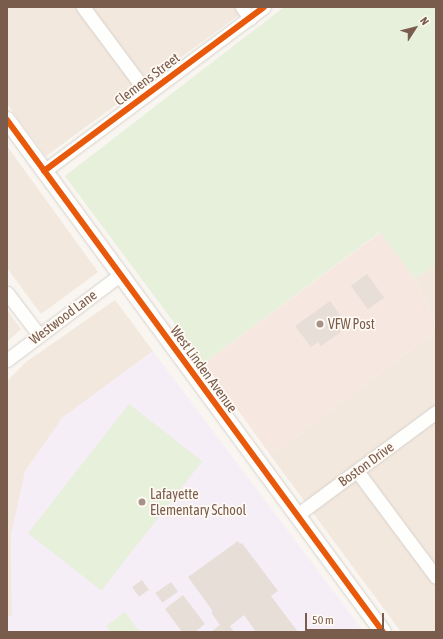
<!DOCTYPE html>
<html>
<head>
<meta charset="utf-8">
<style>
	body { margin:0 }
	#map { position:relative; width:443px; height:639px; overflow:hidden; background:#f9f5f0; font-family:"Asap Condensed",sans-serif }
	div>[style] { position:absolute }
	.residential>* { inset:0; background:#f2e8de }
	.commercial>* { inset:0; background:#f6e8e1 }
	.education>* { inset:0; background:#f6eef6 }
	.green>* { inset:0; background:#e7f0db; transform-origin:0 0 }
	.building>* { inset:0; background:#e6ded7; transform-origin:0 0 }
	.roads { filter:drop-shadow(0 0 1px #d7d1cb) drop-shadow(0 0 1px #d7d1cb) }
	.minor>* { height:13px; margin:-6.5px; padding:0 6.5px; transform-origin:6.5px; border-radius:6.5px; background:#fefefd }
	.tertiary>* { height:16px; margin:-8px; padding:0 8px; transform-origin:8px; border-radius:8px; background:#fefefd }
	.cycleway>* { height:6px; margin:-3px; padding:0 3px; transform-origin:3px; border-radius:3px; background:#e8590c }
	.dots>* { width:11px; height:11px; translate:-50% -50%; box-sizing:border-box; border:2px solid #fffaf3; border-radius:50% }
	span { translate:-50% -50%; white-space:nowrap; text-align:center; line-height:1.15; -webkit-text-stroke:3.5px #fffaf3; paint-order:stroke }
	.street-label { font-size:14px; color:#7a5c4d }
	.poi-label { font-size:14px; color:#7a5c4d }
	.left { translate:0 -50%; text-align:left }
	.frame { position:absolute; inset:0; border:8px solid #7a5c4d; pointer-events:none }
	.north { position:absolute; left:395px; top:8px; width:40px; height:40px; -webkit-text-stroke:3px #fffaf3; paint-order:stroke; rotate:54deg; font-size:11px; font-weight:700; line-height:16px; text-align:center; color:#7a5c4d }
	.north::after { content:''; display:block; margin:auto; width:14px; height:18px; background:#7a5c4d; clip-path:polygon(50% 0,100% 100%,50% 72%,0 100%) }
	.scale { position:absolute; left:305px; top:613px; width:79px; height:18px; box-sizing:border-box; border:2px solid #7a5c4d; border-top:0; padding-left:5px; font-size:12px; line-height:14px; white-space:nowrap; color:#7a5c4d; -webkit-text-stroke:3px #fffaf3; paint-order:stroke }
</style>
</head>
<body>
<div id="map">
	<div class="residential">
		<i style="clip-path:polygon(7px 7px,250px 7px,46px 156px,7px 104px)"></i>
		<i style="clip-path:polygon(7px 146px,98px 272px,41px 314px,7px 268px)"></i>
		<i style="clip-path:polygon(436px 264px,436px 323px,415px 279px)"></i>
		<i style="clip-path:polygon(115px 300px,153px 351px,62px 418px,11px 534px,12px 616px,7px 616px,7px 381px,26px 362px)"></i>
		<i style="clip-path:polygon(7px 310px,21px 329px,7px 342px)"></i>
		<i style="clip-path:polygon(436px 331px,436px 632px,401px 632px,271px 456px)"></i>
	</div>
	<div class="commercial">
		<i style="clip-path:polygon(381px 232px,415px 279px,436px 323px,436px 331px,271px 456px,204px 363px)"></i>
	</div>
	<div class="education">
		<i style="clip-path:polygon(153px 351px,364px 632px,7px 632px,7px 616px,12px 616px,11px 534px,25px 471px,62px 418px)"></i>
	</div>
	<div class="green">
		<i style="clip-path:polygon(284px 7px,436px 7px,436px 264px,415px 279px,380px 232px,204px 363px,65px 176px)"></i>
		<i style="left:129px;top:404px;width:93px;height:164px;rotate:38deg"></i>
		<i style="clip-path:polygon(125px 612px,140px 632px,111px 632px,106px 626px)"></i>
	</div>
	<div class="building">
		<i style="left:367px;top:274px;width:29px;height:20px;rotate:54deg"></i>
		<i style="clip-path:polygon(330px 301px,345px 322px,337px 327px,341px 332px,321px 346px,318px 342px,311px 347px,295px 326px)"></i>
		<i style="clip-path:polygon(238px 541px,240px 544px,242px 543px,278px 591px,271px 596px,298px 632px,256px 632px,244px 615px,230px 626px,234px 632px,211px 632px,220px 625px,212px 614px,212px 610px,188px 577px)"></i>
		<i style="left:142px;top:580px;width:12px;height:12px;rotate:55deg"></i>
		<i style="left:171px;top:582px;width:12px;height:19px;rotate:55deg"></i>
		<i style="clip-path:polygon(183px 595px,205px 624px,195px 632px,182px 632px,165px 609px)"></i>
	</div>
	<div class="roads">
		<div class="minor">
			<i style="left:83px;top:7px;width:107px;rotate:53.3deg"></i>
			<i style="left:242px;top:7px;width:14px;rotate:54deg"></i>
			<i style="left:44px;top:171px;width:274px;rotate:-36.7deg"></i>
			<i style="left:7px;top:293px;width:53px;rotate:52.7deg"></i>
			<i style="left:7px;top:360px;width:141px;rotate:-37deg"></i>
			<i style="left:357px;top:471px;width:132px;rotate:53.3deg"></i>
			<i style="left:297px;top:515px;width:173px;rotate:-36.5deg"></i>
		</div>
		<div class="tertiary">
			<i style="left:7px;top:120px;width:635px;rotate:53.71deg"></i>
		</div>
	</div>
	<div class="cycleway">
		<i style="left:7px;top:120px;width:635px;rotate:53.71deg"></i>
		<i style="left:44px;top:171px;width:274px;rotate:-36.7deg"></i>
	</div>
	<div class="dots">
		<i style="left:320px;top:324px;background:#a69286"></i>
		<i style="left:142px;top:502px;background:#a69286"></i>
	</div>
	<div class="street-label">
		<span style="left:147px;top:79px;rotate:-37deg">Clemens Street</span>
		<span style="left:63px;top:317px;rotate:-37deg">Westwood Lane</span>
		<span style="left:204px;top:369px;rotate:54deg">West Linden Avenue</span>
		<span style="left:366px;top:464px;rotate:-36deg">Boston Drive</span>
	</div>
	<div class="poi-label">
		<span class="left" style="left:328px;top:324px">VFW Post</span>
		<span class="left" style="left:150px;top:502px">Lafayette<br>Elementary School</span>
	</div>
	<div class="frame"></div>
	<div class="north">N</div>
	<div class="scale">50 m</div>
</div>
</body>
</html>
